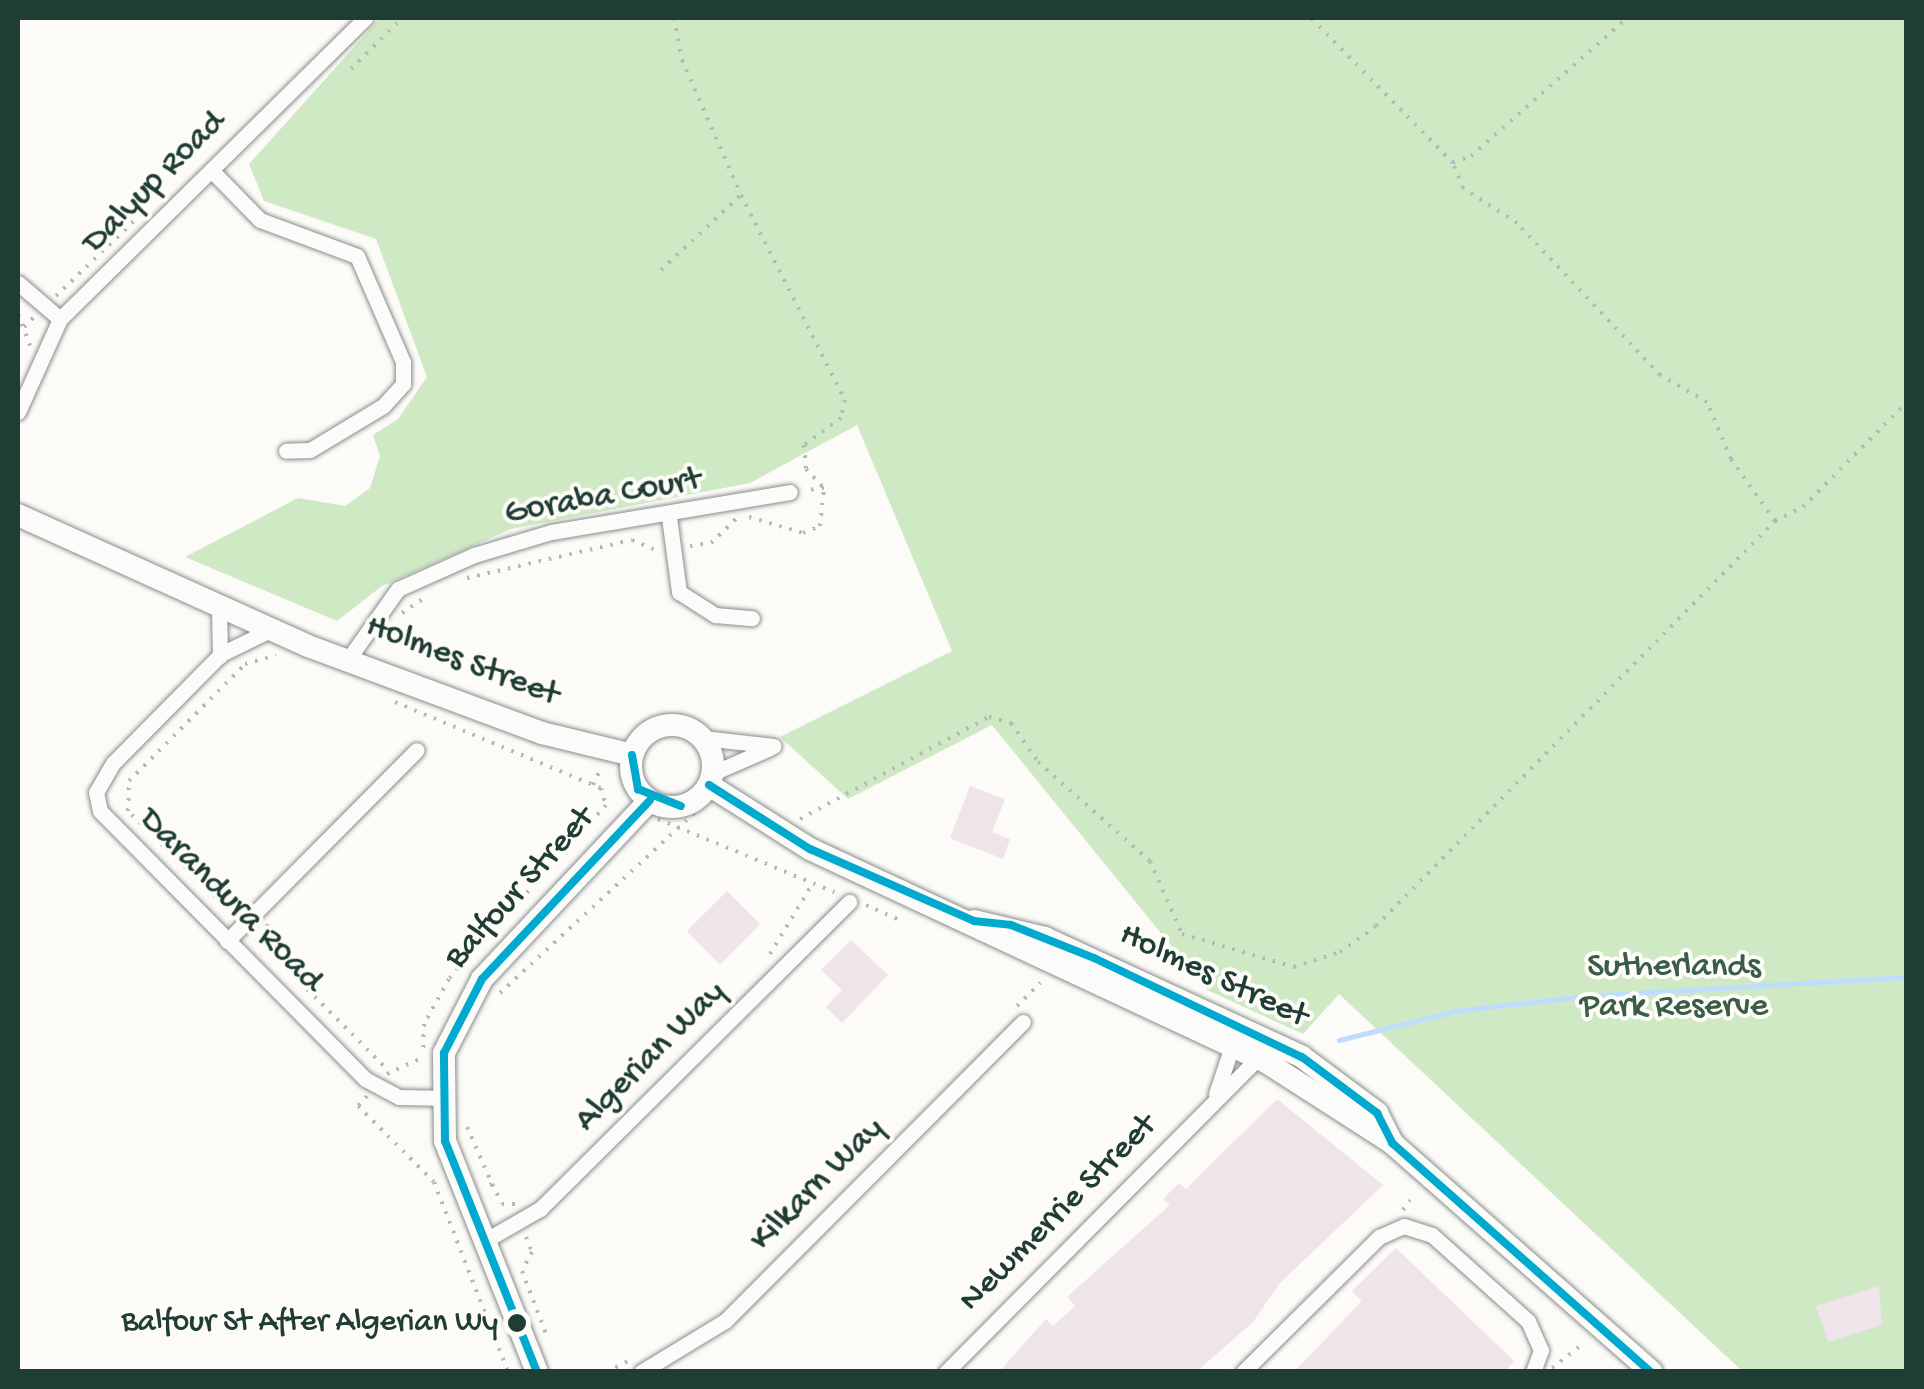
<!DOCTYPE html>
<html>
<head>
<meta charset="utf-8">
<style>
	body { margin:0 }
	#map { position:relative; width:1924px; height:1389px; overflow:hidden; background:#fcfbf8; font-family:"Gochi Hand",sans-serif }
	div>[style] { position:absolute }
	.green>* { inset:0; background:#cfe9c5 }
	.stream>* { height:5px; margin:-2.5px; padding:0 2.5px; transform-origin:2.5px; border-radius:2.5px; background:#beddfc }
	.building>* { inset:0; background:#eee4e9; transform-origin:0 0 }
	.path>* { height:4px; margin-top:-2px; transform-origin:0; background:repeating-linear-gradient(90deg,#b5b8b6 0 2.5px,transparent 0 10.5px) }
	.roads { filter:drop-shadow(0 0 2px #888d8a) drop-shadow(0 0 2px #888d8a) }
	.street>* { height:15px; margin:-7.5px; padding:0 7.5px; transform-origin:7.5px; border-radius:7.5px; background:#fbfbf9 }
	.secondary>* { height:22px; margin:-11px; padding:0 11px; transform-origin:11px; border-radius:11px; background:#fbfbf9 }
	.secondary>.ring { margin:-11px; padding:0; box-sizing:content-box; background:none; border:22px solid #fbfbf9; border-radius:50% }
	.bus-1>* { height:8px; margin:-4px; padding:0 4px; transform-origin:4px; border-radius:4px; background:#00a9ce }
	.dots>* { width:28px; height:28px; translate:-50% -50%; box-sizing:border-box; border:5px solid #fdfcf7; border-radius:50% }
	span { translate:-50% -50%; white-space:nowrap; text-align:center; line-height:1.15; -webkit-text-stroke:8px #fdfcf7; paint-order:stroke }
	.bus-label { font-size:32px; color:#1f3d34 }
	.right { translate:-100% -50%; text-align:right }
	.street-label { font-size:35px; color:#1f3d34 }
	.park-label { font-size:35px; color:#3b5c49 }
	.frame { position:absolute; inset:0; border:20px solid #1f3d34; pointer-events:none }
</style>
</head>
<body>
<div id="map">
	<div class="green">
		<i style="clip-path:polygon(380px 18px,1906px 18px,1906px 1371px,1742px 1371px,1339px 994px,1303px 1034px,1207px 990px,992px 725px,848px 799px,780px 737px,952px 651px,857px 425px,750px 483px,511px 529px,382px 586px,337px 621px,185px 557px,298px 498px,345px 506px,370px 488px,380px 456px,373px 435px,398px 419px,427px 377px,376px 239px,264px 201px,249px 164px)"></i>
	</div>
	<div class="stream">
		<i style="left:1339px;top:1040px;width:120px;rotate:-14deg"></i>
		<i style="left:1455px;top:1011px;width:131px;rotate:-6.6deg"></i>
		<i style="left:1585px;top:996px;width:322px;rotate:-3.4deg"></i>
	</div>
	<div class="building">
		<i style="clip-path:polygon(970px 786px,1005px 799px,992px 832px,1010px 839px,1003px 859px,950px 838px)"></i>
		<i style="left:727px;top:891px;width:47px;height:57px;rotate:45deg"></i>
		<i style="clip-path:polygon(851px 940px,888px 975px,842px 1023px,826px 1007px,842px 990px,821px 970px)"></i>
		<i style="clip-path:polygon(1277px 1099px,1383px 1185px,1280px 1283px,1253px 1322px,1196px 1372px,999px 1372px,1046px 1319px,1053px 1326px,1075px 1306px,1067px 1297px,1170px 1205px,1163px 1199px,1179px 1183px,1186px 1189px)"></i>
		<i style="clip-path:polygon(1396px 1248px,1514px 1361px,1505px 1372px,1294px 1372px,1362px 1301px,1352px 1291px)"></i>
		<i style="clip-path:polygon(1879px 1286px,1882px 1325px,1828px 1342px,1816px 1306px)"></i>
	</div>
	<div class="path">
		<i style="left:674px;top:18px;width:43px;rotate:79.2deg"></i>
		<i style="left:682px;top:60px;width:147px;rotate:66.4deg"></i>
		<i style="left:741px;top:195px;width:230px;rotate:63.1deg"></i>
		<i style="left:845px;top:400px;width:18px;rotate:103deg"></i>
		<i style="left:841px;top:418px;width:46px;rotate:143.9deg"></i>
		<i style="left:804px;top:445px;width:24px;rotate:85deg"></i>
		<i style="left:806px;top:469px;width:26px;rotate:47deg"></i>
		<i style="left:351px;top:69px;width:72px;rotate:-45deg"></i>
		<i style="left:1453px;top:163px;width:19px;rotate:-21deg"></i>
		<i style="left:1471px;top:156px;width:208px;rotate:-41.5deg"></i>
		<i style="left:661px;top:270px;width:110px;rotate:-43.2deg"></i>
		<i style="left:56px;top:296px;width:115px;rotate:-43.9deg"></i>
		<i style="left:18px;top:314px;width:34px;rotate:69deg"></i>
		<i style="left:24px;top:327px;width:16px;rotate:-45deg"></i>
		<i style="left:749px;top:517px;width:56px;rotate:16.5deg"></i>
		<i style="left:803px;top:533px;width:18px;rotate:-22deg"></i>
		<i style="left:820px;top:526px;width:38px;rotate:-84deg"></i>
		<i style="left:824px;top:488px;width:17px;rotate:173deg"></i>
		<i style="left:1775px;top:521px;width:31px;rotate:-27deg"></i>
		<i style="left:1803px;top:507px;width:146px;rotate:-45.3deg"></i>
		<i style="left:690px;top:546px;width:21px;rotate:-8deg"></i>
		<i style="left:711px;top:543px;width:35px;rotate:-44deg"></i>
		<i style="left:467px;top:578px;width:169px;rotate:-13deg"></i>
		<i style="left:632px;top:540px;width:26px;rotate:23deg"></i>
		<i style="left:402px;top:613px;width:30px;rotate:-34deg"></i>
		<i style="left:395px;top:702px;width:223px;rotate:22.7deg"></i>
		<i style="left:601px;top:788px;width:18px;rotate:74deg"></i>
		<i style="left:606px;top:805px;width:234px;rotate:132.1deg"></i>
		<i style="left:449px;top:979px;width:51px;rotate:119.1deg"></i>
		<i style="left:424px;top:1024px;width:24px;rotate:92deg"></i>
		<i style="left:593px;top:785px;width:19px;rotate:-65deg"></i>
		<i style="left:658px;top:819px;width:191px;rotate:22.5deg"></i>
		<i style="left:800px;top:819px;width:215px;rotate:-28.4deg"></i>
		<i style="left:989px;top:717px;width:23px;rotate:15deg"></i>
		<i style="left:1011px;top:723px;width:47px;rotate:55.3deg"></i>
		<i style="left:1038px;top:762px;width:149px;rotate:41.5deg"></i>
		<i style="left:1150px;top:861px;width:80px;rotate:66.3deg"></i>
		<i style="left:1182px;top:934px;width:117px;rotate:16.4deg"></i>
		<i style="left:1294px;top:967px;width:48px;rotate:-18.1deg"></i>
		<i style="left:1340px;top:952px;width:44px;rotate:-35.8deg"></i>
		<i style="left:1376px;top:926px;width:569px;rotate:-45.43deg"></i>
		<i style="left:1775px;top:521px;width:76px;rotate:-125.4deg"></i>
		<i style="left:1731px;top:459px;width:62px;rotate:-112.8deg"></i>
		<i style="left:1707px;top:402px;width:54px;rotate:-150.1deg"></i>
		<i style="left:1660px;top:375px;width:209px;rotate:-133.3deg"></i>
		<i style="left:1517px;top:223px;width:64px;rotate:-147.1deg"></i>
		<i style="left:1463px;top:188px;width:27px;rotate:-112deg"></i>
		<i style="left:1453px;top:163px;width:203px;rotate:-134.4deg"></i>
		<i style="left:242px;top:900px;width:26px;rotate:-173deg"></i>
		<i style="left:216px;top:897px;width:123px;rotate:-135.7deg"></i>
		<i style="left:128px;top:811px;width:30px;rotate:-88deg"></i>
		<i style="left:129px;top:781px;width:165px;rotate:-45.2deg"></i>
		<i style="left:245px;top:664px;width:32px;rotate:-16deg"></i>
		<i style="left:866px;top:905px;width:37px;rotate:24deg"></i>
		<i style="left:267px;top:924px;width:28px;rotate:84deg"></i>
		<i style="left:270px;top:952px;width:168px;rotate:45deg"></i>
		<i style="left:770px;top:954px;width:83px;rotate:-58.8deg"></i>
		<i style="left:500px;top:993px;width:275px;rotate:-42.8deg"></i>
		<i style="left:1017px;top:1006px;width:33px;rotate:-45deg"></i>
		<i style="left:387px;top:1074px;width:40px;rotate:-25deg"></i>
		<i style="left:367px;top:1096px;width:13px;rotate:132deg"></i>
		<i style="left:358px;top:1106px;width:107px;rotate:45deg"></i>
		<i style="left:434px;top:1182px;width:204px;rotate:68.7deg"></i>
		<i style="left:467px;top:1127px;width:62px;rotate:66.3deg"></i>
		<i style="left:492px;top:1184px;width:9px;rotate:159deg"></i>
		<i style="left:492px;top:1184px;width:22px;rotate:63deg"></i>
		<i style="left:502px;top:1204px;width:13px"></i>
		<i style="left:1403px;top:1210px;width:12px;rotate:-55deg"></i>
		<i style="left:526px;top:1237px;width:16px;rotate:68deg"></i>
		<i style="left:532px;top:1252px;width:21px;rotate:118deg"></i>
		<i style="left:522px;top:1271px;width:73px;rotate:69.1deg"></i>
		<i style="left:1552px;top:1368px;width:36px;rotate:-38deg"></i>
		<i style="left:606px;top:1372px;width:25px;rotate:-26deg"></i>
		<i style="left:981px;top:1372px;width:4px;rotate:-56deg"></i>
	</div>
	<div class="roads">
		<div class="street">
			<i style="left:211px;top:170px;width:70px;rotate:45.6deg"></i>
			<i style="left:260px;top:220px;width:103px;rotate:20.4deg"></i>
			<i style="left:357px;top:256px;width:116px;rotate:66.5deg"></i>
			<i style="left:403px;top:362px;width:22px;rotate:90deg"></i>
			<i style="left:403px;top:384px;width:30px;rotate:132deg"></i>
			<i style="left:383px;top:406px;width:85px;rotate:148.9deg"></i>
			<i style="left:310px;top:450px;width:24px;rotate:178deg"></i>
			<i style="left:18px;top:283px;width:55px;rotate:40.6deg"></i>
			<i style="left:18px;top:412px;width:102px;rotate:-65.7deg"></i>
			<i style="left:60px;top:319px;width:429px;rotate:-44.6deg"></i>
			<i style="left:669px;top:517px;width:76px;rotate:82.4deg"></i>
			<i style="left:679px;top:592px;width:43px;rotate:32.6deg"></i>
			<i style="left:715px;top:615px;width:37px;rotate:5deg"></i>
			<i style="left:219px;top:608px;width:48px;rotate:88.8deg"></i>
			<i style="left:270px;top:630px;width:55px;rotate:153.9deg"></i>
			<i style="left:221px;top:654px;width:153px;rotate:134.7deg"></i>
			<i style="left:113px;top:763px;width:34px;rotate:120deg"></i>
			<i style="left:96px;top:792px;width:19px;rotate:78deg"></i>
			<i style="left:100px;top:811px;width:377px;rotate:45.3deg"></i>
			<i style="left:365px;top:1079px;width:38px;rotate:28deg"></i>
			<i style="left:399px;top:1097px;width:39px;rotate:1deg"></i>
			<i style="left:349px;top:658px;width:85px;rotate:-54.6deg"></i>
			<i style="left:398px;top:589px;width:83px;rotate:-24.1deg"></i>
			<i style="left:474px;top:555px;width:80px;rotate:-16.6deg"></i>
			<i style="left:551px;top:532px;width:242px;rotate:-9.5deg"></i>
			<i style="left:703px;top:738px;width:71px;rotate:6.4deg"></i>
			<i style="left:713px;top:773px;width:62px;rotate:-23.7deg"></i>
			<i style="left:227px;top:941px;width:269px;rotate:-45.2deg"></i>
			<i style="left:1216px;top:1094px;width:57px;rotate:-71.6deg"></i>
			<i style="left:486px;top:1240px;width:62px;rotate:-29.9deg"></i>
			<i style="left:540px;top:1209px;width:436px;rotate:-44.8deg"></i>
			<i style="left:641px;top:1372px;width:98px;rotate:-31.3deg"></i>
			<i style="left:725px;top:1321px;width:422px;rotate:-45.1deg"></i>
			<i style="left:946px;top:1372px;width:451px;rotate:-45.2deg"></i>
			<i style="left:1243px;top:1372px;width:192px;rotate:-44.8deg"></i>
			<i style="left:1379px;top:1237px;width:27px;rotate:-24deg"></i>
			<i style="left:1404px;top:1226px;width:29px;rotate:18deg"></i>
			<i style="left:1432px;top:1235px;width:129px;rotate:41.9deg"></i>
			<i style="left:1528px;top:1321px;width:32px;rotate:66deg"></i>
			<i style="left:1541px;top:1350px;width:23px;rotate:110deg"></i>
		</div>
		<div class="secondary">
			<i style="left:18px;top:515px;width:318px;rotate:24.3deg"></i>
			<i style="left:308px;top:646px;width:250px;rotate:20.4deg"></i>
			<i style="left:542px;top:733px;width:93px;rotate:13.7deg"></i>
			<i class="ring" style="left:631px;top:725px;width:60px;height:60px"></i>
			<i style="left:709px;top:785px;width:120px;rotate:32.4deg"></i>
			<i style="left:810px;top:849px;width:503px;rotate:25.04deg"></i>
			<i style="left:1266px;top:1062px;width:150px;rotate:32.7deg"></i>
			<i style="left:1392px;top:1143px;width:346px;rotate:41.4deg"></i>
			<i style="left:974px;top:921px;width:73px;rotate:13.5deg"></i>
			<i style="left:1045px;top:938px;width:283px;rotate:24.8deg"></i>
			<i style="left:1302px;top:1057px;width:94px;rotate:36.7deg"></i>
			<i style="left:1377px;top:1113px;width:34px;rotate:63deg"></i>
			<i style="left:537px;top:1372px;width:249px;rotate:-111.7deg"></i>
			<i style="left:445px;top:1141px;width:88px;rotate:-90.7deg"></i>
			<i style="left:444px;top:1053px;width:83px;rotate:-62.8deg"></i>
			<i style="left:482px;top:979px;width:245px;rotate:-46.8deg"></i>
		</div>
	</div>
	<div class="bus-1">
		<i style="left:632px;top:755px;width:35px;rotate:80deg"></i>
		<i style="left:638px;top:789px;width:46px;rotate:21.6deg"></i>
		<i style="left:709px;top:785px;width:120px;rotate:32.4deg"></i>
		<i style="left:810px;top:849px;width:179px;rotate:23.7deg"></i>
		<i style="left:974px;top:921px;width:37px;rotate:6deg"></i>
		<i style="left:1011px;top:925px;width:89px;rotate:21.7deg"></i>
		<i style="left:1094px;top:958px;width:230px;rotate:25.5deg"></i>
		<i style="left:1302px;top:1057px;width:94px;rotate:36.7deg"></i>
		<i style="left:1377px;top:1113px;width:34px;rotate:63deg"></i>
		<i style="left:1392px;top:1143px;width:346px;rotate:41.5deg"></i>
		<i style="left:537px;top:1372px;width:249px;rotate:-111.7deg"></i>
		<i style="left:445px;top:1141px;width:88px;rotate:-90.7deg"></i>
		<i style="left:444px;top:1053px;width:83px;rotate:-62.8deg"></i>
		<i style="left:482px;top:979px;width:245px;rotate:-46.8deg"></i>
	</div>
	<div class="dots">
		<i style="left:517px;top:1323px;background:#1f3d34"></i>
	</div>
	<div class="bus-label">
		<span class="right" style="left:498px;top:1323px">Balfour St After Algerian Wy</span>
	</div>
	<div class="street-label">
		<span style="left:155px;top:183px;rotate:-45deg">Dalyup Road</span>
		<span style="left:603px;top:498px;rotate:-10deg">Goraba Court</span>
		<span style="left:462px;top:662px;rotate:21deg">Holmes Street</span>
		<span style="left:521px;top:889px;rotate:-48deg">Balfour Street</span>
		<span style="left:230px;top:901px;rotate:45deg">Darandura Road</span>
		<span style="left:1213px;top:977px;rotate:25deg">Holmes Street</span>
		<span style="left:651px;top:1057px;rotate:-45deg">Algerian Way</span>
		<span style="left:818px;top:1185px;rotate:-45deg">Kilkarn Way</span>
		<span style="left:1059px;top:1214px;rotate:-45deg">Newmerrie Street</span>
	</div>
	<div class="park-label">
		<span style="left:1674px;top:988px">Sutherlands<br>Park Reserve</span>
	</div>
	<div class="frame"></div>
</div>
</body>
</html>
